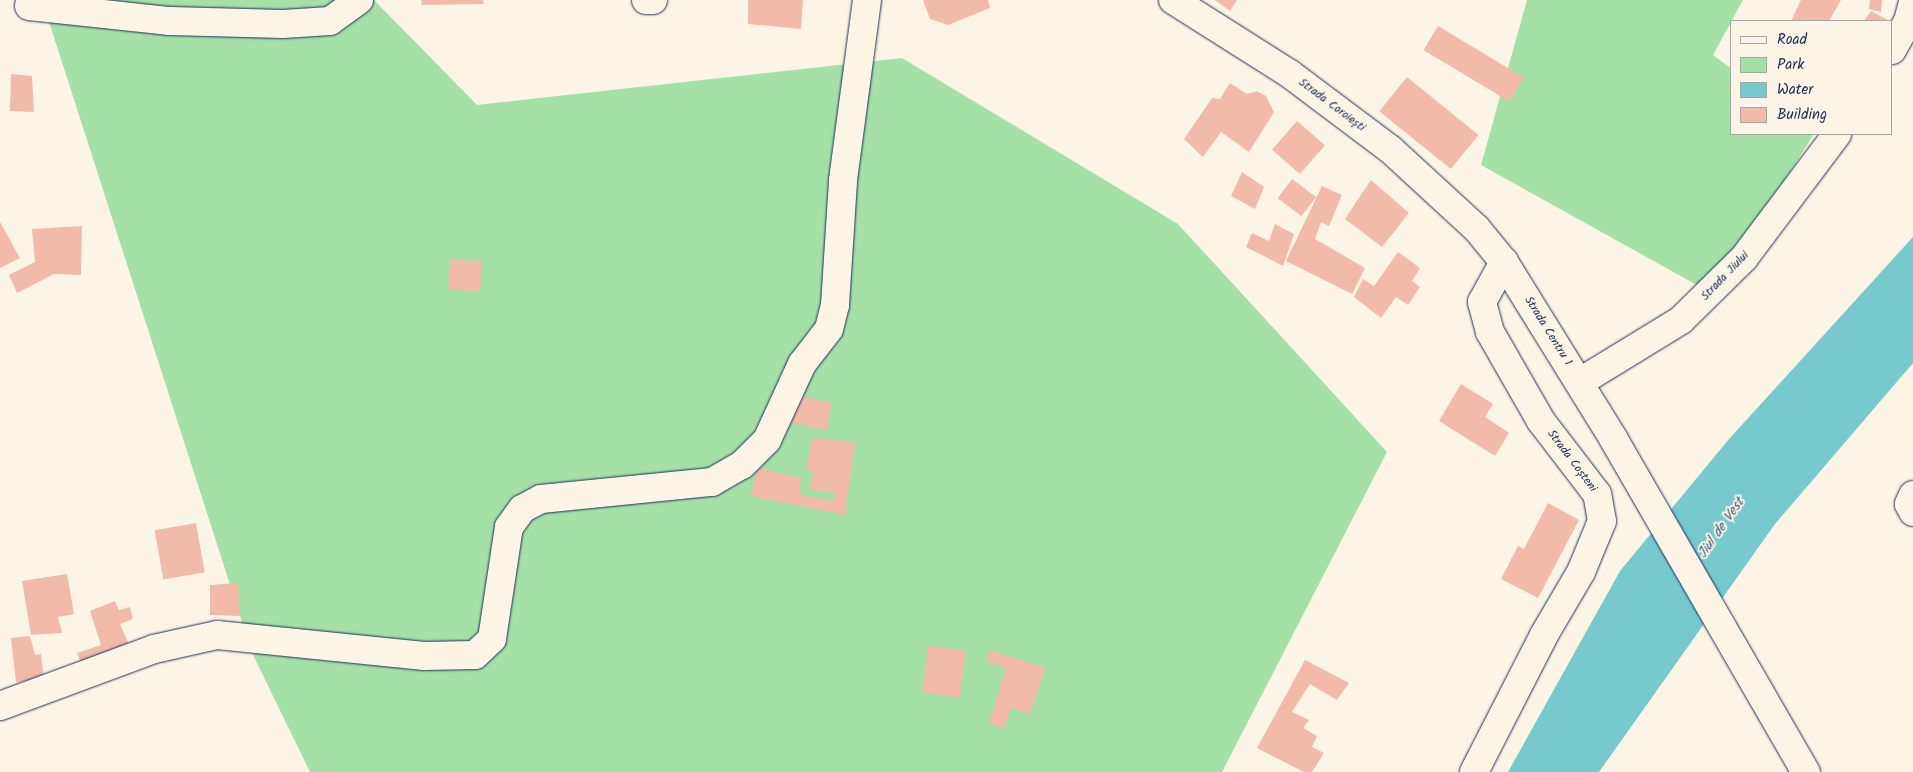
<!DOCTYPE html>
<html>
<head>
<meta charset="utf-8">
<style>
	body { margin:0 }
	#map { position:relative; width:1913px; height:772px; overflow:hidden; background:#fcf5e5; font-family:Kalam,sans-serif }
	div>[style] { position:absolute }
	.green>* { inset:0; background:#a5e0a6 }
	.water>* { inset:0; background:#78c9ce }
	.building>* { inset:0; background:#f2baa8; transform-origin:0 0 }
	.roads { filter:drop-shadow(0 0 1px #1b2f5e) drop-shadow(0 0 1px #1b2f5e) }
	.minor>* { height:28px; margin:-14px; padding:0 14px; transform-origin:14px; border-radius:14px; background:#fcf5e5 }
	.major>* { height:28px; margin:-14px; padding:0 14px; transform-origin:14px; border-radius:14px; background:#fcf5e5 }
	span { translate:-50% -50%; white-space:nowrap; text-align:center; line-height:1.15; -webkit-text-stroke:4px #fcf5e5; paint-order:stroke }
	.street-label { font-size:12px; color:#1b2f5e }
	.water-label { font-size:14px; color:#32567a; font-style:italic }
	.legend { position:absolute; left:1730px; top:20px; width:162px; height:115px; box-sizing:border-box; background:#fcf5e5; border:1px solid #a2a6af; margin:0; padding:6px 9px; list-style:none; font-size:15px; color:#1b2f5e }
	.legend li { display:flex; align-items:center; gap:10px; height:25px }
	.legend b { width:25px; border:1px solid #a2a6af }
</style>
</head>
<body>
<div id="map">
	<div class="green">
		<i style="clip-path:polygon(42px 0,374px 0,477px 105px,902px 58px,1178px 224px,1387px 452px,1222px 772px,310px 772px,252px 653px)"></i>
		<i style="clip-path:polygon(1527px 0,1743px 0,1713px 55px,1732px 69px,1732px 134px,1814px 134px,1713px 294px,1481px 165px)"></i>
	</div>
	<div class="water">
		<i style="clip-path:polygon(1913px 237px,1913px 363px,1775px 524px,1599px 772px,1508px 772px,1620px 571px,1729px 439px)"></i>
	</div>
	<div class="building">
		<i style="clip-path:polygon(421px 0,483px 0,484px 4px,422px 5px)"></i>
		<i style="clip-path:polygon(748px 0,803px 0,801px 29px,748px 24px)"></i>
		<i style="clip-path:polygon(923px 0,988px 0,990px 8px,948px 25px,930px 19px)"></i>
		<i style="clip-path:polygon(1215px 0,1237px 0,1230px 11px)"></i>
		<i style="clip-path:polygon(1801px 0,1841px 0,1829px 21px,1791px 21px)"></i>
		<i style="clip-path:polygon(1870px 0,1882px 0,1881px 12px,1869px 9px)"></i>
		<i style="clip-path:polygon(1871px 11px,1890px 21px,1864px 21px)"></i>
		<i style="left:1438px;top:26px;width:100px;height:28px;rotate:31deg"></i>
		<i style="clip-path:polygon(11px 74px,32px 76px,34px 112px,10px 111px)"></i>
		<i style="left:1407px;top:77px;width:92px;height:44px;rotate:39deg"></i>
		<i style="clip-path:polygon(1230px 83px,1247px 94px,1257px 91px,1266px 96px,1274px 112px,1249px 152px,1221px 132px,1203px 157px,1184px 139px,1212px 98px,1220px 99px)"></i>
		<i style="left:1297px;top:121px;width:37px;height:38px;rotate:41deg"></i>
		<i style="clip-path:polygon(1242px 172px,1264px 187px,1255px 209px,1231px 196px)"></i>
		<i style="left:1292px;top:179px;width:30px;height:24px;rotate:37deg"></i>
		<i style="clip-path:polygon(1371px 180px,1409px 213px,1382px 247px,1345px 219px)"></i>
		<i style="clip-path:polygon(1322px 186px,1342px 195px,1329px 226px,1321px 222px,1315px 239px,1365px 268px,1352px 294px,1286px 261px)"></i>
		<i style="clip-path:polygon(0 222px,20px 258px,0 268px)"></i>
		<i style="clip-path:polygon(1275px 224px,1294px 234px,1283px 266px,1246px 247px,1252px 233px,1269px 241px)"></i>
		<i style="clip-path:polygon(82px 226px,81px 275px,54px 274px,17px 293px,9px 275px,35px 262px,32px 229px)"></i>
		<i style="clip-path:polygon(1398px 252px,1420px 268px,1412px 281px,1420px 287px,1408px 305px,1396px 297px,1381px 318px,1354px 297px,1363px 279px,1374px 286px)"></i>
		<i style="left:450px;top:259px;width:32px;height:30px;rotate:4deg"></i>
		<i style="clip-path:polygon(1461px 384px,1493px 404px,1485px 417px,1509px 433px,1495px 456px,1439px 421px)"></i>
		<i style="left:795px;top:395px;width:38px;height:28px;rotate:12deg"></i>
		<i style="clip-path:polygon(812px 438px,855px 442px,845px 515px,751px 496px,757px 468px,801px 478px,800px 495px,834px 501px,834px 492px,810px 490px,813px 470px,806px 469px)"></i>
		<i style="clip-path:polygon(1548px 503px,1579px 520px,1538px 598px,1501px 579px,1518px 546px,1524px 549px)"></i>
		<i style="left:196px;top:523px;width:50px;height:42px;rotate:80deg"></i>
		<i style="clip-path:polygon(67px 574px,74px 614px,58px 617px,62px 633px,31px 635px,22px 581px)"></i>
		<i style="clip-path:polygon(238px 583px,240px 616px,210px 615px,210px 585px)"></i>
		<i style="clip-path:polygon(115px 601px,119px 610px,130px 607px,133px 619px,120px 624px,130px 647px,82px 666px,77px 653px,101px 645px,90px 611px)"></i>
		<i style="clip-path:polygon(30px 636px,35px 655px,41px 654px,44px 680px,16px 682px,11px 638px)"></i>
		<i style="left:928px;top:646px;width:38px;height:47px;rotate:7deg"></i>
		<i style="clip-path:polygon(990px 650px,1045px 668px,1030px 714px,1011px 708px,1004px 729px,989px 723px,1006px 668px,987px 662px)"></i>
		<i style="clip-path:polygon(1305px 660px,1349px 683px,1337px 700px,1310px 684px,1292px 712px,1309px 720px,1303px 728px,1317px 736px,1312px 747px,1324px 753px,1312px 772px,1304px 772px,1257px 748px)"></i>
	</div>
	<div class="roads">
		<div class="minor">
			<i style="left:646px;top:0;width:7px"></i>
			<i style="left:29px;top:6px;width:142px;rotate:6.1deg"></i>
			<i style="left:170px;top:21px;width:113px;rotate:1.5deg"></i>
			<i style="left:283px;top:24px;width:47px;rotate:-3.7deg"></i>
			<i style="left:330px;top:21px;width:36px;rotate:-36deg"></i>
			<i style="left:1892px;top:50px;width:33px;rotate:-61deg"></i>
			<i style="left:1908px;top:21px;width:20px;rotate:-75deg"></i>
			<i style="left:1580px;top:382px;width:119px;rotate:-31.5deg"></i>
			<i style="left:1681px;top:320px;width:88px;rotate:-44.5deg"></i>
			<i style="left:1744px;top:258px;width:155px;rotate:-53.1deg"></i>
			<i style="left:1913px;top:495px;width:10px;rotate:114deg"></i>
			<i style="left:1909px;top:504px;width:9px;rotate:63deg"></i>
			<i style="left:0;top:706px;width:164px;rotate:-20.3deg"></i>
			<i style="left:154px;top:649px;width:65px;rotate:-12.5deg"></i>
			<i style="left:217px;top:635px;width:208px;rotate:5.8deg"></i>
			<i style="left:424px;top:656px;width:51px;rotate:-1.1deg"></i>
			<i style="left:475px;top:655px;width:23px;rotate:-43deg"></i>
			<i style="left:492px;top:639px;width:113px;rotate:-81.4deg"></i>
			<i style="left:509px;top:527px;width:22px;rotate:-54deg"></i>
			<i style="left:522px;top:509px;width:21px;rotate:-28deg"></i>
			<i style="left:541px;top:499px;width:172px;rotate:-5.7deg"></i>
			<i style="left:712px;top:482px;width:34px;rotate:-30deg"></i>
			<i style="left:742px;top:465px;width:35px;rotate:-45deg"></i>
			<i style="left:767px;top:440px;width:84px;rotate:-65.3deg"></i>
			<i style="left:802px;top:364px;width:44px;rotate:-52.4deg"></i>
			<i style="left:829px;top:329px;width:25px;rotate:-76deg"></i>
			<i style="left:835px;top:305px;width:125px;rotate:-86.3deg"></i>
			<i style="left:843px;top:180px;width:182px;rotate:-82.4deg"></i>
			<i style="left:1474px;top:772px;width:154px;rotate:-62.9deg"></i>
			<i style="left:1544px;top:635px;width:73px;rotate:-59.6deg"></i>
			<i style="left:1581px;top:572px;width:55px;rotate:-67.6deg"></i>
			<i style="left:1602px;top:521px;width:27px;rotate:-100deg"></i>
			<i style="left:1597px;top:494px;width:92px;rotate:-127.5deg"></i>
			<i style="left:1541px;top:421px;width:103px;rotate:-119.8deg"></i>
			<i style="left:1490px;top:332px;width:31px;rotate:-105deg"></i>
			<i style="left:1482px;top:302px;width:46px;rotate:-61.2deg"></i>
		</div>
		<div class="major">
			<i style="left:1173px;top:0;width:138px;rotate:32.3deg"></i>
			<i style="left:1290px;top:74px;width:125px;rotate:36.9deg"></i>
			<i style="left:1390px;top:149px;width:118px;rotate:42.6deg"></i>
			<i style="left:1477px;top:229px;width:43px;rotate:50.7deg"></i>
			<i style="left:1504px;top:262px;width:207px;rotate:58.2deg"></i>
			<i style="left:1613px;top:438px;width:386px;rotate:60deg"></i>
		</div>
	</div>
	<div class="street-label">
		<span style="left:1332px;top:105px;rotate:37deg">Strada Coroiești</span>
		<span style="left:1725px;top:276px;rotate:-46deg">Strada Jiului</span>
		<span style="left:1548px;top:331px;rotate:58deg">Strada Centru 1</span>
		<span style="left:1572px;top:461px;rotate:53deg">Strada Coșteni</span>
	</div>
	<div class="water-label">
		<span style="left:1721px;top:528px;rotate:-55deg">Jiul de Vest</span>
	</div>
	<ul class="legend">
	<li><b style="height:6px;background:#fcf5e5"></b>Road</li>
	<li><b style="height:14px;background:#a5e0a6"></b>Park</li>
	<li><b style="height:14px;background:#78c9ce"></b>Water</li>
	<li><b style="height:14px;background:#f2baa8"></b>Building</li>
	</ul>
</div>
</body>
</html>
